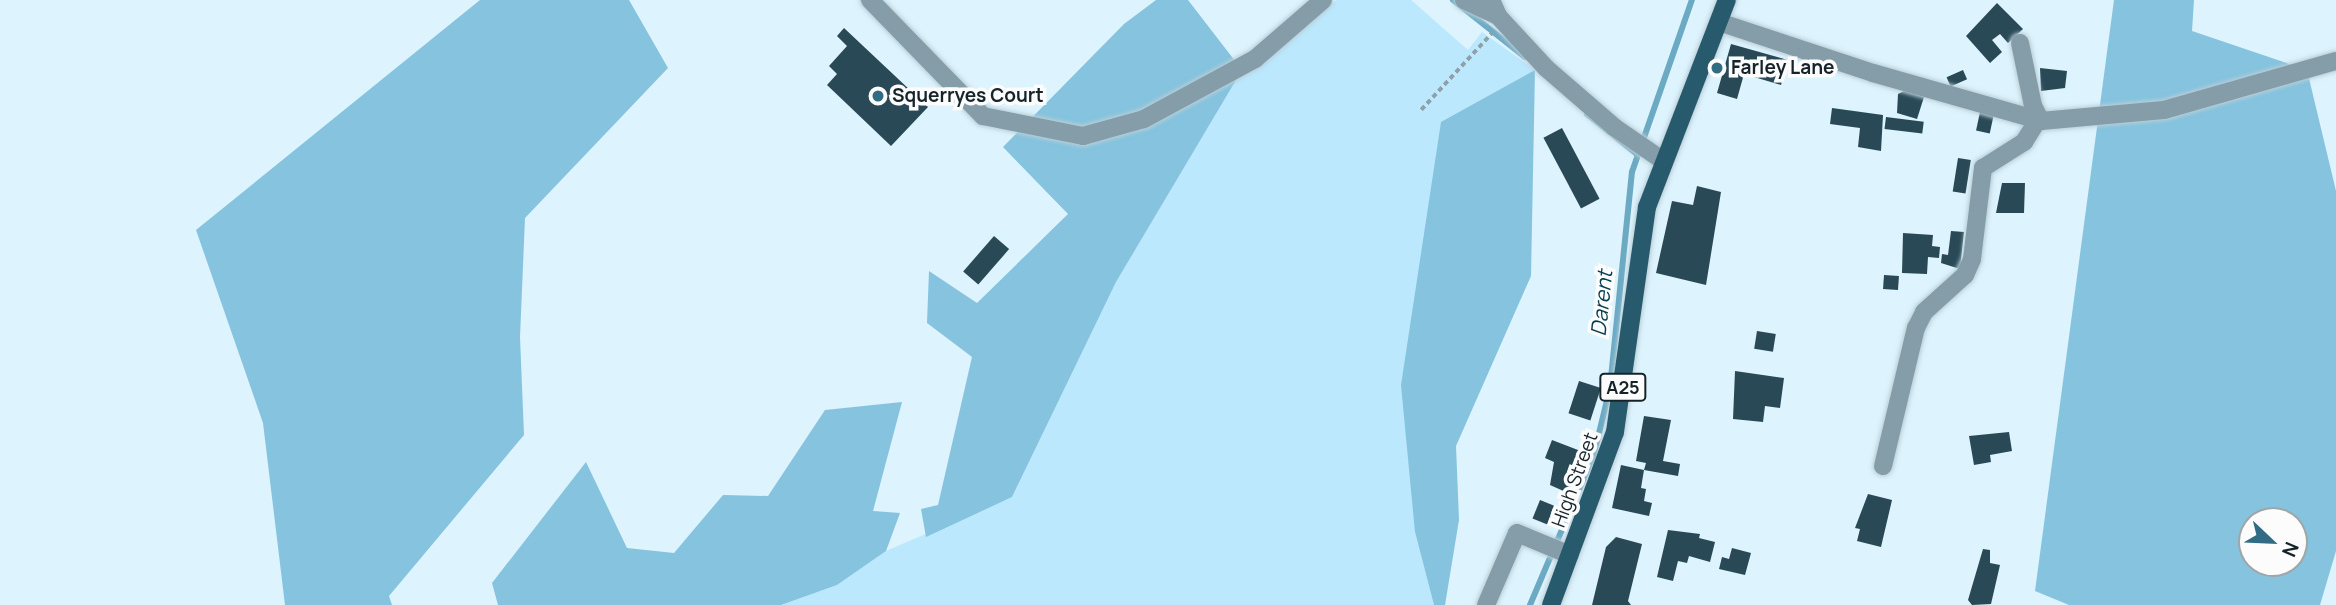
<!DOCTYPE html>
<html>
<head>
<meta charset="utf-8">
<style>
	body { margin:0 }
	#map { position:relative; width:2336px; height:605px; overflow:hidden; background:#ddf3fd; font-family:Manrope,sans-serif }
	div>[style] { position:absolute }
	.green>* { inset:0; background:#bbe8fd }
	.forest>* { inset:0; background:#85c3de }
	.stream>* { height:6px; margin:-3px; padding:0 3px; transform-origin:3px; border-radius:3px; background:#6caac4 }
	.building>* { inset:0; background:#294957; transform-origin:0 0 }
	.path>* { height:3.5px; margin-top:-1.75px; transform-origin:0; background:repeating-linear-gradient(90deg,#8ea1aa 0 5px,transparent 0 8.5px) }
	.roads { filter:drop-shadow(0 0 2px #b9ced7) drop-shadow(0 0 2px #b9ced7) }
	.minor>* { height:18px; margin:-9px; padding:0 9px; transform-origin:9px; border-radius:9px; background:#849da9 }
	.major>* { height:18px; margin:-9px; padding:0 9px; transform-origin:9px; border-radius:9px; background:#285a6e }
	.dots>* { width:19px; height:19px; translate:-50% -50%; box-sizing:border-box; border:4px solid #fcfcfc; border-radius:50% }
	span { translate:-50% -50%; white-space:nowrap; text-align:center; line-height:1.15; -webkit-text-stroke:7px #fcfcfc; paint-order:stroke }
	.shield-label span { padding:2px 5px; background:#fcfcfc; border:2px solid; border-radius:5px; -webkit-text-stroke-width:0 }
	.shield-label { font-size:18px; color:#16242a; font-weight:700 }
	.poi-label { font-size:19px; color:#16242a; font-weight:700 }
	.left { translate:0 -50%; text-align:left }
	.street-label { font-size:19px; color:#16242a }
	.water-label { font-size:21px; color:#043d50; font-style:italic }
	.north { position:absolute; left:2238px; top:507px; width:70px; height:70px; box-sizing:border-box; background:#fcfcfc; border:2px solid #a0a6a8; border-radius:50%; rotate:113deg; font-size:19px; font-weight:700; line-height:28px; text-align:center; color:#16242a }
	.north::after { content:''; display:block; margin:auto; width:24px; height:32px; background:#316c84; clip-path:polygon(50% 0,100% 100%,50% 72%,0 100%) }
</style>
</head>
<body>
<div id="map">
	<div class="green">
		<i style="clip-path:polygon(1337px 0,1411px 0,1468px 50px,1482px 32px,1535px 70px,1441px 123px,1415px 532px,1434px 605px,781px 605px,837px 585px,886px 551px,1012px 497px,1116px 282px,1242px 70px)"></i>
	</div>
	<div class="forest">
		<i style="clip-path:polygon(480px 0,629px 0,668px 68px,525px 218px,520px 337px,524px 435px,389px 596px,392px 605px,285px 605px,263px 423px,196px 230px)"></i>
		<i style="clip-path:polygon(1156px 0,1188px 0,1242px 70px,1116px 282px,1012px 497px,926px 537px,921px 509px,938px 505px,972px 357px,927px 323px,929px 271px,977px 303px,1068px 214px,1003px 147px,1124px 24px)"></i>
		<i style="clip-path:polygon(evenodd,2114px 0,2194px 0,2192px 31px,2307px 70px,2336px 191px,2336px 551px,2320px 605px,2069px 605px,2035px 591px,2114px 0,2252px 521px,2294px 521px,2294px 563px,2252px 563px,2252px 521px)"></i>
		<i style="clip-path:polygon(1535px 70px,1531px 276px,1456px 446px,1459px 520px,1445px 605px,1434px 605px,1415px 532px,1401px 385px,1441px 122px)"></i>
		<i style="clip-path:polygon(902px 402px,873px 511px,900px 513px,886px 551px,837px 585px,781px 605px,498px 605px,492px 583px,586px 462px,627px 548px,674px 553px,723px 495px,768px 496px,825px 410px)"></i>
	</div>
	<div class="stream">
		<i style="left:1453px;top:0;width:92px;rotate:38.4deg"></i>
		<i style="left:1587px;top:114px;width:65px;rotate:38.8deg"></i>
		<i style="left:1530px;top:605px;width:164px;rotate:-67deg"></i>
		<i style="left:1594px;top:454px;width:68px;rotate:-76.4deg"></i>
		<i style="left:1610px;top:388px;width:217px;rotate:-84.2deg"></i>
		<i style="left:1632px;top:172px;width:182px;rotate:-70.8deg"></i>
	</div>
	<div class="building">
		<i style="clip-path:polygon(1997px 3px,2023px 29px,2008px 43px,2000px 34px,1992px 40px,2002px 52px,1990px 63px,1966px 36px)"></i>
		<i style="clip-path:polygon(844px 28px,928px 107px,891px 146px,827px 85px,837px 74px,829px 66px,847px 46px,837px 36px)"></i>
		<i style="clip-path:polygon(1731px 44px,1788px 60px,1781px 85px,1744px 74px,1737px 99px,1717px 93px)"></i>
		<i style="clip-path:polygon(2040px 68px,2067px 71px,2065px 88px,2041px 91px)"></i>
		<i style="left:1963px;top:70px;width:10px;height:18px;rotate:66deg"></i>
		<i style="clip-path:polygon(1904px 91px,1924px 97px,1917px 119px,1897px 113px,1898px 94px)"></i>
		<i style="clip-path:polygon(1832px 108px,1883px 115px,1881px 151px,1858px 147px,1860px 128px,1830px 124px)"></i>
		<i style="left:1980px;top:112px;width:14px;height:19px;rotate:12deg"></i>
		<i style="left:1886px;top:117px;width:38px;height:12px;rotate:7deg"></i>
		<i style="left:1562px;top:128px;width:80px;height:21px;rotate:62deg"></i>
		<i style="left:1958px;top:158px;width:13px;height:34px;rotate:9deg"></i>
		<i style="clip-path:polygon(2002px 183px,2025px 183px,2024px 213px,1996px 213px)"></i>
		<i style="clip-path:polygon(1697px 186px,1721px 192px,1706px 285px,1656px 273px,1672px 201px,1693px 205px)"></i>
		<i style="clip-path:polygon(1951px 231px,1964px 232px,1960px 269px,1941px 263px,1942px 254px,1948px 255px)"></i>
		<i style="clip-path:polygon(1903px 233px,1933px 235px,1932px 246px,1940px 247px,1939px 258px,1928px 257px,1927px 274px,1902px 273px)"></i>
		<i style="left:994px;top:236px;width:20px;height:47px;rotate:41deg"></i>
		<i style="left:1884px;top:275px;width:15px;height:14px;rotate:4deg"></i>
		<i style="left:1757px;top:331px;width:19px;height:18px;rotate:9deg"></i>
		<i style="clip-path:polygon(1735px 371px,1784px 378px,1780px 408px,1765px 406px,1763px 422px,1733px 419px)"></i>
		<i style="left:1579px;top:381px;width:23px;height:34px;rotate:18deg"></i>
		<i style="clip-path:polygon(1644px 416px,1671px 420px,1663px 461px,1680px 464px,1678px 476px,1644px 470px,1646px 463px,1636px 461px)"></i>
		<i style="clip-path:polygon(2009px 432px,2012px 451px,1990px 455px,1991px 462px,1974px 465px,1969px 436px)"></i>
		<i style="clip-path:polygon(1552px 440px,1591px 455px,1584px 472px,1577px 469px,1568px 493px,1550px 485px,1554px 462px,1545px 458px)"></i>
		<i style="clip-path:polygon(1621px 465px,1644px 470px,1641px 488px,1646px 489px,1644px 501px,1652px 503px,1649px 516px,1612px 508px)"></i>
		<i style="clip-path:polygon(1868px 494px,1892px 500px,1881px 547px,1857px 541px,1860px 529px,1855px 528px)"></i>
		<i style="left:1540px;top:500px;width:16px;height:20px;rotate:22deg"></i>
		<i style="clip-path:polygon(1668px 530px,1700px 534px,1699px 538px,1715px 542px,1710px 562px,1689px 556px,1687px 563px,1678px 561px,1673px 581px,1657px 577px)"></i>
		<i style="clip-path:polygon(1616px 537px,1642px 544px,1628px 601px,1631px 605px,1592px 605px,1606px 547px)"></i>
		<i style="clip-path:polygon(1732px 548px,1751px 553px,1745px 575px,1719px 569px,1722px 557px,1729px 559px)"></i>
		<i style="clip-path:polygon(1983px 549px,1990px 550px,1990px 563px,2000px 565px,1991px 604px,1972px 605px,1968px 600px)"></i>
	</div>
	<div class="path">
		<i style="left:1421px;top:110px;width:105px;rotate:-47.3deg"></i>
	</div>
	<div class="roads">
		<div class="minor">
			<i style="left:870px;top:0;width:162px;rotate:45.8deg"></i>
			<i style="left:983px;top:116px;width:102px;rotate:11.3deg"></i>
			<i style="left:1083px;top:136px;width:63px;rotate:-15.6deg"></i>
			<i style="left:1144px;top:119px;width:126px;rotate:-28.4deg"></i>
			<i style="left:1255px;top:59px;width:90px;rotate:-40.9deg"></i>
			<i style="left:1464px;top:0;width:38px;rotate:25deg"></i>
			<i style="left:1491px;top:0;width:17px;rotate:66deg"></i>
			<i style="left:1498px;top:16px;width:71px;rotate:47.3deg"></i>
			<i style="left:1546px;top:68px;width:90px;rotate:40.9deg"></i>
			<i style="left:1614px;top:127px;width:58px;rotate:34.5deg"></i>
			<i style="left:1719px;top:22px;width:162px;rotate:18.3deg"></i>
			<i style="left:1873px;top:73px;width:175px;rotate:15.9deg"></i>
			<i style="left:2041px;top:121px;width:123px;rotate:-5.1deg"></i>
			<i style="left:2164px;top:110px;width:179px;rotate:-15.9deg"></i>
			<i style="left:2020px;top:43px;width:64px;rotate:78.3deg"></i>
			<i style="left:2033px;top:106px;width:17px;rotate:62deg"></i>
			<i style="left:1883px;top:466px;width:142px;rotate:-76.6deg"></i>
			<i style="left:1916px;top:328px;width:18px;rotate:-63deg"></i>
			<i style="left:1924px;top:312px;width:55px;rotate:-42.1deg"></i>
			<i style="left:1965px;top:275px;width:17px;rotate:-66deg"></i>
			<i style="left:1972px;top:259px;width:92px;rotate:-83.1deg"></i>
			<i style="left:1983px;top:168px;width:49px;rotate:-32.4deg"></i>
			<i style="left:2024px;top:142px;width:26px;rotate:-58deg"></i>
			<i style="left:1486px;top:605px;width:78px;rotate:-66.7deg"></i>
			<i style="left:1517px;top:533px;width:57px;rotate:22.5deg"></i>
		</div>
		<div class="major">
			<i style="left:1551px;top:605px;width:184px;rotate:-69.7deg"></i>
			<i style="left:1615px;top:432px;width:227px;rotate:-81.9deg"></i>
			<i style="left:1647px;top:207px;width:222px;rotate:-68.9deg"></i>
		</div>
	</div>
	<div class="dots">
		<i style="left:1717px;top:68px;background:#316c84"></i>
		<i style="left:878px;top:96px;background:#316c84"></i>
	</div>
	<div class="shield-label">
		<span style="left:1623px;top:387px">A25</span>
	</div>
	<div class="poi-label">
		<span class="left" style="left:1731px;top:68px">Farley Lane</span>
		<span class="left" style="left:892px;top:96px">Squerryes Court</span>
	</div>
	<div class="street-label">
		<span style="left:1575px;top:480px;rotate:-70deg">High Street</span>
	</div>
	<div class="water-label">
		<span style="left:1601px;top:303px;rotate:-84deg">Darent</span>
	</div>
	<div class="north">N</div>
</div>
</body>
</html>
